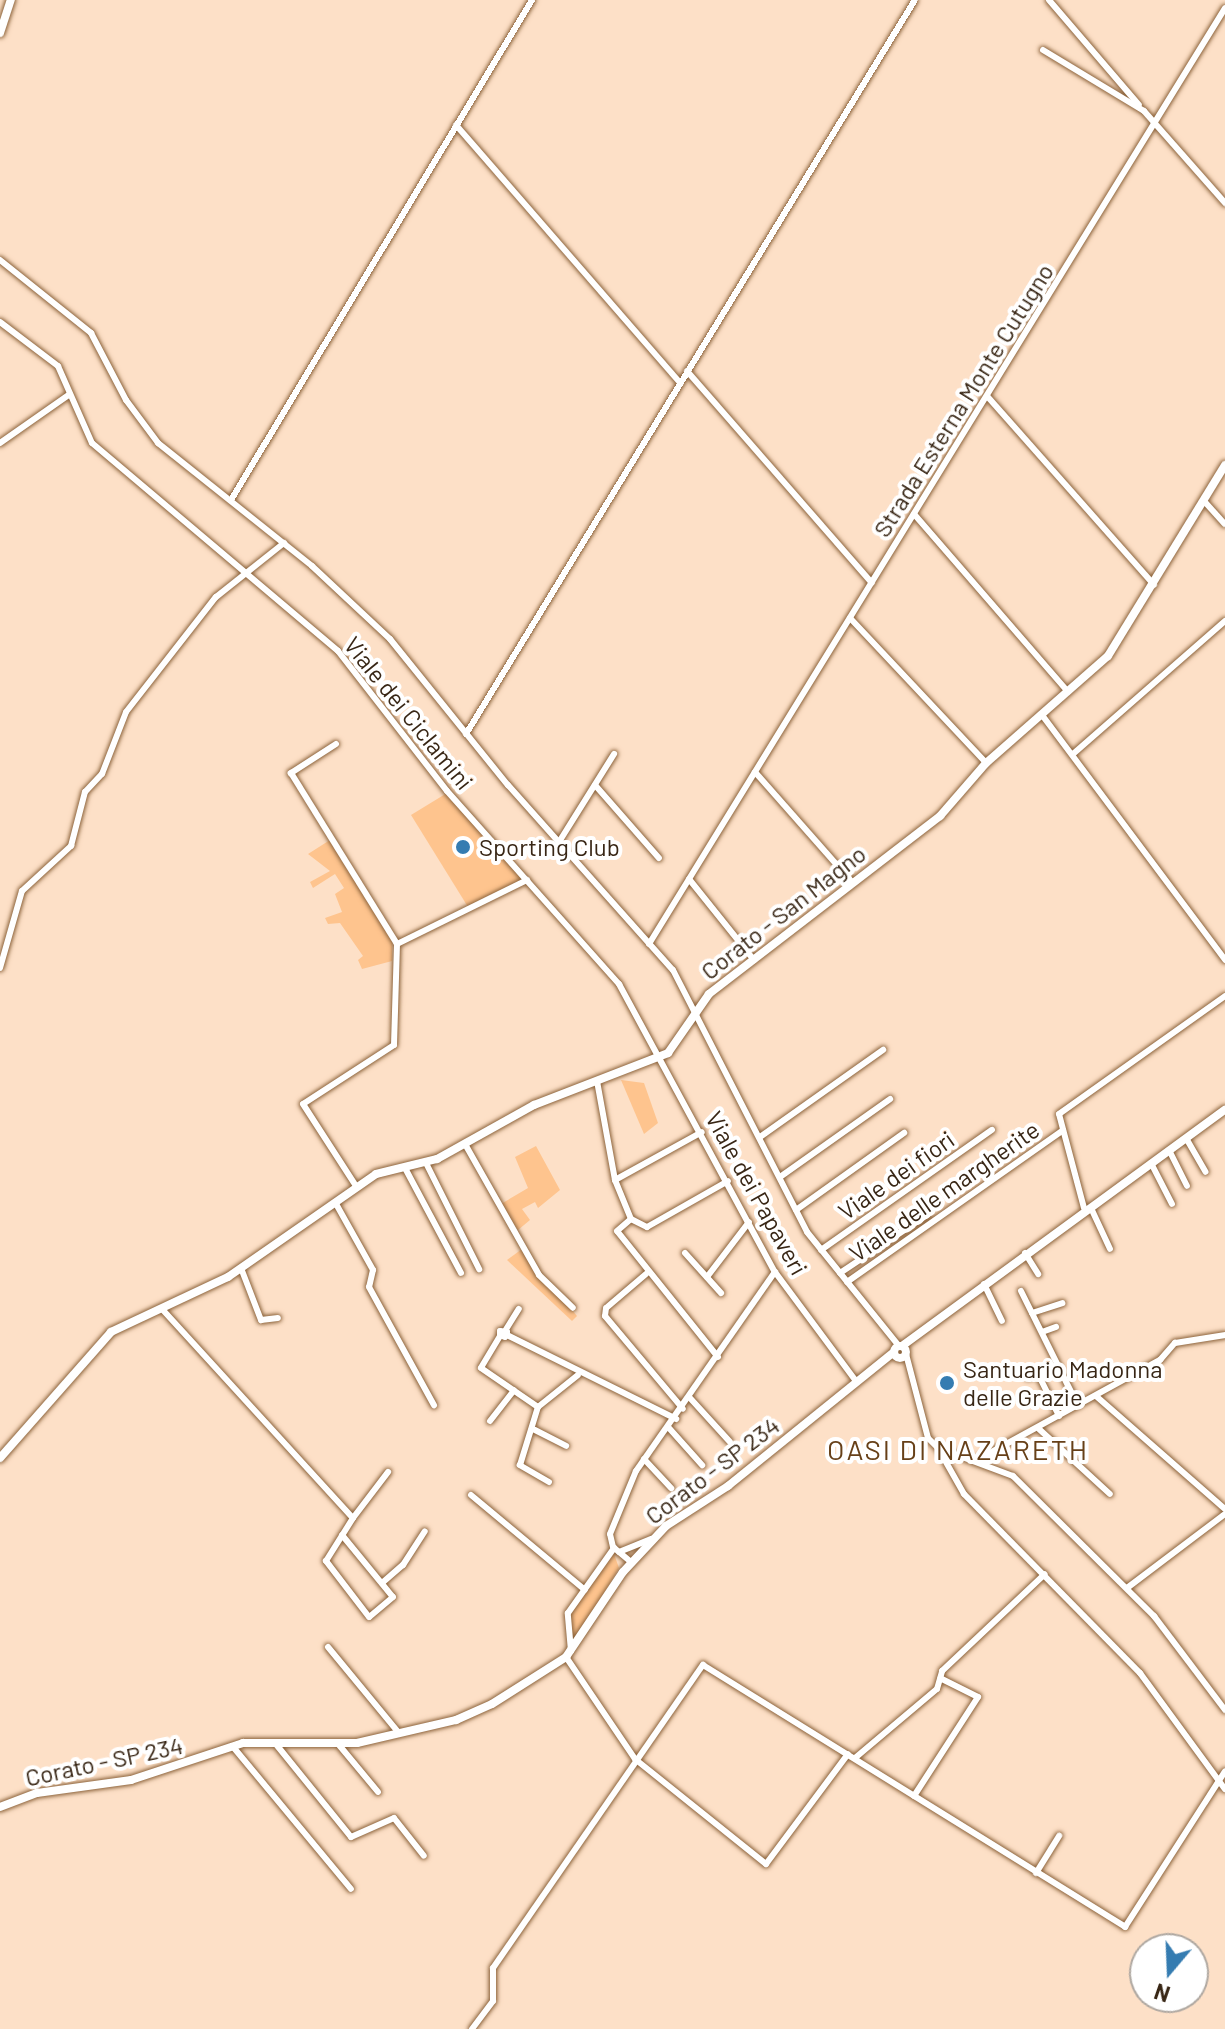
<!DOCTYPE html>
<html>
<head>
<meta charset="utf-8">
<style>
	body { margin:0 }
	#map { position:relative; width:1225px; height:2029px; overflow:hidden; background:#fde0c7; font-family:Barlow,sans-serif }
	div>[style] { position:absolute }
	.green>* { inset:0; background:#fec48e }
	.roads { filter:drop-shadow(0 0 2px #8c633b) drop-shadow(0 0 2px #8c633b) }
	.minor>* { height:6px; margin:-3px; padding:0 3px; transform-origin:3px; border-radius:3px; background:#fff }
	.major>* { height:8px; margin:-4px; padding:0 4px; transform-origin:4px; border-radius:4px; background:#fff }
	.major>.ring { margin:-4px; padding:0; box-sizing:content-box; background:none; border:8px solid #fff; border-radius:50% }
	.dots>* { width:22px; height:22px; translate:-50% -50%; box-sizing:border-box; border:4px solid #fff; border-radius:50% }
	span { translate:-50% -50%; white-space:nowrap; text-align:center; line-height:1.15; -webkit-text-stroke:8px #fff; paint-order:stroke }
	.street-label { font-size:24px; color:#382615 }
	.poi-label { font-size:24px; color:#382615 }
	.left { translate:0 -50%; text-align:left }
	.quarter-label { font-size:28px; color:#674018; letter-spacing:2px }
	.north { position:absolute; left:1129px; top:1933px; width:80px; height:80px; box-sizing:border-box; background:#fff; border:2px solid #afa8a1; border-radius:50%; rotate:199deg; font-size:22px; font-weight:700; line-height:32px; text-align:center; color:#382615 }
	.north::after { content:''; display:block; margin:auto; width:28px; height:36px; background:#357cb1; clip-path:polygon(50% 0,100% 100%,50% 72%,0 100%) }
</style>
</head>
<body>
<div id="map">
	<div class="green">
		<i style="clip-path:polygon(447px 793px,524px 879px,468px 907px,411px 815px)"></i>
		<i style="clip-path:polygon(330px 840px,392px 941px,392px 961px,362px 969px,358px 960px,363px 956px,340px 923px,328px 924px,325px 918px,342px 912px,335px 894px,344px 888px,335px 874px,313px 888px,310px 882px,330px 871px,308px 854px)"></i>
		<i style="clip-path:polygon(621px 1080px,644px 1083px,658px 1123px,644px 1134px)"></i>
		<i style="clip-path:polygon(536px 1146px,560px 1190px,538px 1208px,535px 1202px,522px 1209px,530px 1220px,518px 1230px,501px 1204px,528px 1188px,515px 1157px)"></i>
		<i style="clip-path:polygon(522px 1249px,577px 1316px,572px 1321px,507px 1260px)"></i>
		<i style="clip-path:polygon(614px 1554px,619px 1568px,573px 1644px,570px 1615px)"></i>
	</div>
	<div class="roads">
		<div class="minor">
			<i style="left:1049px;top:0;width:138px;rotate:49.4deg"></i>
			<i style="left:1043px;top:50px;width:118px;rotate:31.1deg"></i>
			<i style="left:1144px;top:111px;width:123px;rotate:48.6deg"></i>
			<i style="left:456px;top:125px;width:342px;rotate:49deg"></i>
			<i style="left:0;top:260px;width:117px;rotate:38.7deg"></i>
			<i style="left:91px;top:333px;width:76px;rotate:62.4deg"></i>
			<i style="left:126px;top:400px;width:54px;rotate:53.3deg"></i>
			<i style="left:158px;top:443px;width:197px;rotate:38.6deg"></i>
			<i style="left:312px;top:566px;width:107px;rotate:43.1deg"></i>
			<i style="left:390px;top:639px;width:188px;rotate:51.1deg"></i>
			<i style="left:508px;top:785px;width:248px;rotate:48.3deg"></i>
			<i style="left:673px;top:970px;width:294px;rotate:62.9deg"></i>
			<i style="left:807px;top:1232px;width:146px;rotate:51.1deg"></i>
			<i style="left:0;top:322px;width:73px;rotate:37.2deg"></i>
			<i style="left:58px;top:366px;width:84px;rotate:66.2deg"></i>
			<i style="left:92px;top:443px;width:322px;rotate:40.2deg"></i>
			<i style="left:338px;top:651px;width:177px;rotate:52.1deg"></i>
			<i style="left:447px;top:791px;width:259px;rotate:48.3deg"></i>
			<i style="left:619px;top:984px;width:328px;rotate:61.6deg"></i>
			<i style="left:775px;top:1272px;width:136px;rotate:53.4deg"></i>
			<i style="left:687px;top:371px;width:281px;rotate:48.9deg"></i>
			<i style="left:987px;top:396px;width:252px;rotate:48.5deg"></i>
			<i style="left:0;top:443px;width:85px;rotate:-35deg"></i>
			<i style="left:231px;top:500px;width:584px;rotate:-58.95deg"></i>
			<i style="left:1204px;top:501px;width:31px;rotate:48deg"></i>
			<i style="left:914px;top:514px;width:235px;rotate:49.1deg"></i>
			<i style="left:850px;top:618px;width:199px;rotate:46.8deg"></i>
			<i style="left:1042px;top:715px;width:306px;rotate:53.2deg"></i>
			<i style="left:466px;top:734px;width:860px;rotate:-58.55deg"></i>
			<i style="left:336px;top:744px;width:54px;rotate:147.2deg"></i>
			<i style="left:291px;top:773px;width:201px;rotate:58.2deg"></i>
			<i style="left:397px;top:944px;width:101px;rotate:91.7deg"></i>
			<i style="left:394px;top:1045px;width:108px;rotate:147deg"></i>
			<i style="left:303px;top:1104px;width:98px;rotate:57.1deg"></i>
			<i style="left:1073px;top:754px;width:202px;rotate:-41.2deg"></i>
			<i style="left:755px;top:772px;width:148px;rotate:48.6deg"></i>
			<i style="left:595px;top:785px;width:97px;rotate:48.8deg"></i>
			<i style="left:559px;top:842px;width:104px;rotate:-58deg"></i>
			<i style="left:689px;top:879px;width:104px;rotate:51.3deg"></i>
			<i style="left:397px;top:944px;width:145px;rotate:-26.2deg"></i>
			<i style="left:649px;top:944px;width:1099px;rotate:-58.39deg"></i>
			<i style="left:0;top:968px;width:80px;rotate:-74.1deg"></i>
			<i style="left:22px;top:891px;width:67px;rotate:-42.6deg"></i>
			<i style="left:71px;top:846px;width:56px;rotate:-75.5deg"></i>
			<i style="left:85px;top:792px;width:25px;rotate:-47deg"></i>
			<i style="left:102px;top:774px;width:66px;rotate:-68.8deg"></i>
			<i style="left:126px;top:712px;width:146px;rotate:-52deg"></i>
			<i style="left:216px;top:597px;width:87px;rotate:-38.5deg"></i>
			<i style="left:597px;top:1081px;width:101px;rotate:79.7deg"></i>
			<i style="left:615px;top:1180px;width:42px;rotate:67.7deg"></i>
			<i style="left:760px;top:1137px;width:151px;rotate:-35.3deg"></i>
			<i style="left:1186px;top:1138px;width:39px;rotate:60deg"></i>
			<i style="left:465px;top:1144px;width:150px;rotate:60.5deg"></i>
			<i style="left:539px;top:1275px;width:47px;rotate:44.1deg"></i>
			<i style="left:1169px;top:1150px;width:40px;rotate:63.4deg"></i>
			<i style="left:426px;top:1163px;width:119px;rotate:63.4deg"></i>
			<i style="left:1151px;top:1163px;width:46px;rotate:62.9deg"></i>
			<i style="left:405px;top:1168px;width:119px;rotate:61.9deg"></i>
			<i style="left:780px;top:1177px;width:135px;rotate:-35.3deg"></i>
			<i style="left:615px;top:1180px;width:99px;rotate:-28.9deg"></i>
			<i style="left:335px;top:1202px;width:78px;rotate:60.8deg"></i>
			<i style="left:373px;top:1270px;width:17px;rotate:103deg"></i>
			<i style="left:369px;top:1287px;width:135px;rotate:61.2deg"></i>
			<i style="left:1084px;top:1208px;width:97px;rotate:-104.9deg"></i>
			<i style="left:1059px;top:1114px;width:204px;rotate:-35.4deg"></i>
			<i style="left:1091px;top:1208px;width:45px;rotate:65.1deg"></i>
			<i style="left:796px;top:1210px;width:133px;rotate:-35.5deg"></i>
			<i style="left:821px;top:1250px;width:209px;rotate:-35.1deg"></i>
			<i style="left:685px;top:1253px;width:54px;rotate:48deg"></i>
			<i style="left:1025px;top:1253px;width:25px;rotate:58deg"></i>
			<i style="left:241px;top:1268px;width:56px;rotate:69deg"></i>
			<i style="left:261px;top:1320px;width:17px;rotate:-7deg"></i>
			<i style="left:840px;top:1273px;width:105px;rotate:-33.7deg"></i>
			<i style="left:646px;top:1274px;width:52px;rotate:139.6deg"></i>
			<i style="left:606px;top:1308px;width:8px;rotate:97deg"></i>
			<i style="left:605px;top:1316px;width:121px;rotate:50deg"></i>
			<i style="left:707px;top:1277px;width:69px;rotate:-52.6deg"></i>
			<i style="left:847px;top:1282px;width:264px;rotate:-35.1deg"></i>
			<i style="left:984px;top:1284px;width:41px;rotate:64.1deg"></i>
			<i style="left:1021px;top:1291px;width:128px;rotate:63.6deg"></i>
			<i style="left:162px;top:1309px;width:283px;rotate:47.6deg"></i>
			<i style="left:1032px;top:1313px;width:32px;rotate:-18deg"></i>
			<i style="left:500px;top:1331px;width:7px;rotate:8deg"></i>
			<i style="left:507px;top:1332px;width:5px;rotate:112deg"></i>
			<i style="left:505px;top:1337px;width:5px;rotate:-158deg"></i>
			<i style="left:500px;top:1335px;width:4px;rotate:-90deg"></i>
			<i style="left:505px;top:1331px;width:26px;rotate:-58deg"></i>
			<i style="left:1042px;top:1332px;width:15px;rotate:-20deg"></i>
			<i style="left:507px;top:1335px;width:189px;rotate:26.4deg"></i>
			<i style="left:500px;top:1336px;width:37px;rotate:121deg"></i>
			<i style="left:481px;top:1368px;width:69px;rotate:34.4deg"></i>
			<i style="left:906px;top:1354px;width:87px;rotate:75.3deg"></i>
			<i style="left:928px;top:1438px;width:14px;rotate:45deg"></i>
			<i style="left:938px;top:1448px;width:80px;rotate:20.5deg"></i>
			<i style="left:1013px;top:1476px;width:199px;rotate:44.8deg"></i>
			<i style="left:1154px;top:1616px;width:118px;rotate:52.9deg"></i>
			<i style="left:718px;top:1357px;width:161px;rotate:-128.7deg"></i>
			<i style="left:617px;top:1231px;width:18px;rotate:-41deg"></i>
			<i style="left:631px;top:1219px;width:18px;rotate:27deg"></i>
			<i style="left:647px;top:1227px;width:93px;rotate:-29.6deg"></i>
			<i style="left:1028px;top:1377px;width:10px;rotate:-17deg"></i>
			<i style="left:1038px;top:1374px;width:47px;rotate:63.4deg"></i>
			<i style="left:1096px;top:1396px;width:171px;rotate:41.2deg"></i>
			<i style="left:690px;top:1398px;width:59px;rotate:47.7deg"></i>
			<i style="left:490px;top:1421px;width:39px;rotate:-52deg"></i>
			<i style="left:669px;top:1428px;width:50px;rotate:48.3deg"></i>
			<i style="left:1039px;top:1429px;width:96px;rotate:42.5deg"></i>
			<i style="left:535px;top:1430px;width:35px;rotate:27deg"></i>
			<i style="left:938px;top:1448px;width:53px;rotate:60.5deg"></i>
			<i style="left:964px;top:1494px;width:251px;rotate:45.5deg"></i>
			<i style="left:1140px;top:1673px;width:144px;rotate:53.8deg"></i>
			<i style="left:644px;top:1459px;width:40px;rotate:47deg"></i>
			<i style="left:977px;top:1460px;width:209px;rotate:-28.7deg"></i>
			<i style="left:1160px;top:1360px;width:23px;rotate:-49deg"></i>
			<i style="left:1175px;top:1343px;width:51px;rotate:-9.1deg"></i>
			<i style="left:549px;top:1482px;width:34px;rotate:-150deg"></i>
			<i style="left:520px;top:1465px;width:61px;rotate:-72.8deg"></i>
			<i style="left:538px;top:1407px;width:51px;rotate:-38.7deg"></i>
			<i style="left:471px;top:1495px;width:148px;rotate:39.8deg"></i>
			<i style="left:342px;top:1535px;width:80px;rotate:50.6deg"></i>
			<i style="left:393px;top:1597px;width:31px;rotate:140deg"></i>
			<i style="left:369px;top:1617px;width:71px;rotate:-127.5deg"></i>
			<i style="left:326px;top:1561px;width:51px;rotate:-57.9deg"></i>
			<i style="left:353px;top:1518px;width:58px;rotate:-52.7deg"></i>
			<i style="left:619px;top:1552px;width:35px;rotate:-22deg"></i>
			<i style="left:631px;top:1562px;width:23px;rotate:-140deg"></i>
			<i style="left:613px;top:1547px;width:13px;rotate:-103deg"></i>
			<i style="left:610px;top:1534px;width:68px;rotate:-67.6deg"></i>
			<i style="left:636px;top:1471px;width:243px;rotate:-55.1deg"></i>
			<i style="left:382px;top:1583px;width:28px;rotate:-41deg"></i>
			<i style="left:403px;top:1565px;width:40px;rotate:-57.1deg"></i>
			<i style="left:1127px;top:1588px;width:123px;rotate:-37.1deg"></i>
			<i style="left:328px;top:1647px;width:112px;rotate:50.5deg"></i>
			<i style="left:571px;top:1651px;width:38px;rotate:-95deg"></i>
			<i style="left:568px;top:1613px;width:80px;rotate:-54.7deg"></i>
			<i style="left:566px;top:1657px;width:123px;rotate:55.9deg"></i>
			<i style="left:635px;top:1759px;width:168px;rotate:38.7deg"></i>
			<i style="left:766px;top:1864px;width:137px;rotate:-53.3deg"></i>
			<i style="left:275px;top:1743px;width:121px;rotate:51deg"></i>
			<i style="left:351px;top:1837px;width:47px;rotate:-23.8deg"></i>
			<i style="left:394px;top:1818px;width:48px;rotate:51.7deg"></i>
			<i style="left:339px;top:1745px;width:61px;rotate:50.3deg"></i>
			<i style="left:234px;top:1748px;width:183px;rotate:50.3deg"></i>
			<i style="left:855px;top:1758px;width:107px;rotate:-40.1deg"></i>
			<i style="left:937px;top:1689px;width:19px;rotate:-74deg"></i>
			<i style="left:942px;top:1671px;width:141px;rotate:-43.3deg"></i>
			<i style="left:914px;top:1796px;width:118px;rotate:-57.1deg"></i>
			<i style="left:978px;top:1697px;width:42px;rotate:-153.4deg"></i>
			<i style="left:1036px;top:1873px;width:44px;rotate:-58.1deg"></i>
			<i style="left:472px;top:2029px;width:35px;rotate:-53deg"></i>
			<i style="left:493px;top:2001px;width:33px;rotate:-90deg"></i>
			<i style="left:493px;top:1968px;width:369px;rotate:-55.3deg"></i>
			<i style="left:703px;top:1665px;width:497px;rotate:31.8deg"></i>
			<i style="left:1125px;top:1927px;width:185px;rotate:-57.3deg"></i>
		</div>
		<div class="major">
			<i style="left:0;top:33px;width:35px;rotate:-72deg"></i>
			<i class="ring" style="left:894px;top:1346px;width:4px;height:4px"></i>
			<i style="left:902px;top:1346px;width:400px;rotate:-36.2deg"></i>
			<i style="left:0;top:1458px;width:168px;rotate:-48.6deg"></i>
			<i style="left:111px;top:1332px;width:129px;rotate:-25.2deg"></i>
			<i style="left:228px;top:1277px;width:180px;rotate:-34.8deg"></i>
			<i style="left:376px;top:1174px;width:63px;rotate:-13.8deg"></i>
			<i style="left:437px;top:1159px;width:111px;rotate:-29.1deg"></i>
			<i style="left:534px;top:1105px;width:144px;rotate:-21.2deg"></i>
			<i style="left:668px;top:1053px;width:72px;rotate:-55.2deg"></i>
			<i style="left:709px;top:994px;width:292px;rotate:-37.6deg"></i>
			<i style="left:940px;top:816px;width:70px;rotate:-49deg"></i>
			<i style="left:986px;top:763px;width:162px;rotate:-41.3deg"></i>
			<i style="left:1108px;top:656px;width:224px;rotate:-58.5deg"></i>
			<i style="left:0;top:1807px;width:40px;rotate:-21deg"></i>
			<i style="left:37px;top:1793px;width:95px;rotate:-7.9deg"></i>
			<i style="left:131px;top:1780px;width:118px;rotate:-18.3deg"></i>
			<i style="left:243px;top:1743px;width:114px"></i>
			<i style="left:357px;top:1743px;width:102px;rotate:-13.1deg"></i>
			<i style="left:456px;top:1720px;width:39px;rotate:-24deg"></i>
			<i style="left:492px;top:1704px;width:88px;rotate:-32.4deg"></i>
			<i style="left:566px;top:1657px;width:102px;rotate:-56.2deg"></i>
			<i style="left:623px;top:1572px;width:63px;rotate:-46.9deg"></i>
			<i style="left:666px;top:1526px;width:74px;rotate:-32.8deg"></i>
			<i style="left:728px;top:1486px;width:213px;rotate:-38.9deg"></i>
		</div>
	</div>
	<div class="dots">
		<i style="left:463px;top:847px;background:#357cb1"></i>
		<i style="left:947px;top:1383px;background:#357cb1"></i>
	</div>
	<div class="street-label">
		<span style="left:963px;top:400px;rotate:-58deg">Strada Esterna Monte Cutugno</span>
		<span style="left:409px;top:713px;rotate:51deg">Viale dei Ciclamini</span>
		<span style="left:783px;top:912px;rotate:-38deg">Corato - San Magno</span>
		<span style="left:896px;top:1175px;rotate:-35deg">Viale dei fiori</span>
		<span style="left:944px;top:1191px;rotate:-35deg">Viale delle margherite</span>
		<span style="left:757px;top:1193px;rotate:61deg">Viale dei Papaveri</span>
		<span style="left:712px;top:1470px;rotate:-37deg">Corato - SP 234</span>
		<span style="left:104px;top:1761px;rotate:-12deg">Corato - SP 234</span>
	</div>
	<div class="poi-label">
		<span class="left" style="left:479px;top:847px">Sporting Club</span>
		<span class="left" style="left:963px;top:1383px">Santuario Madonna<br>delle Grazie</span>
	</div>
	<div class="quarter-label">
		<span style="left:958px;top:1449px">OASI DI NAZARETH</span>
	</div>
	<div class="north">N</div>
</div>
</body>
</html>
